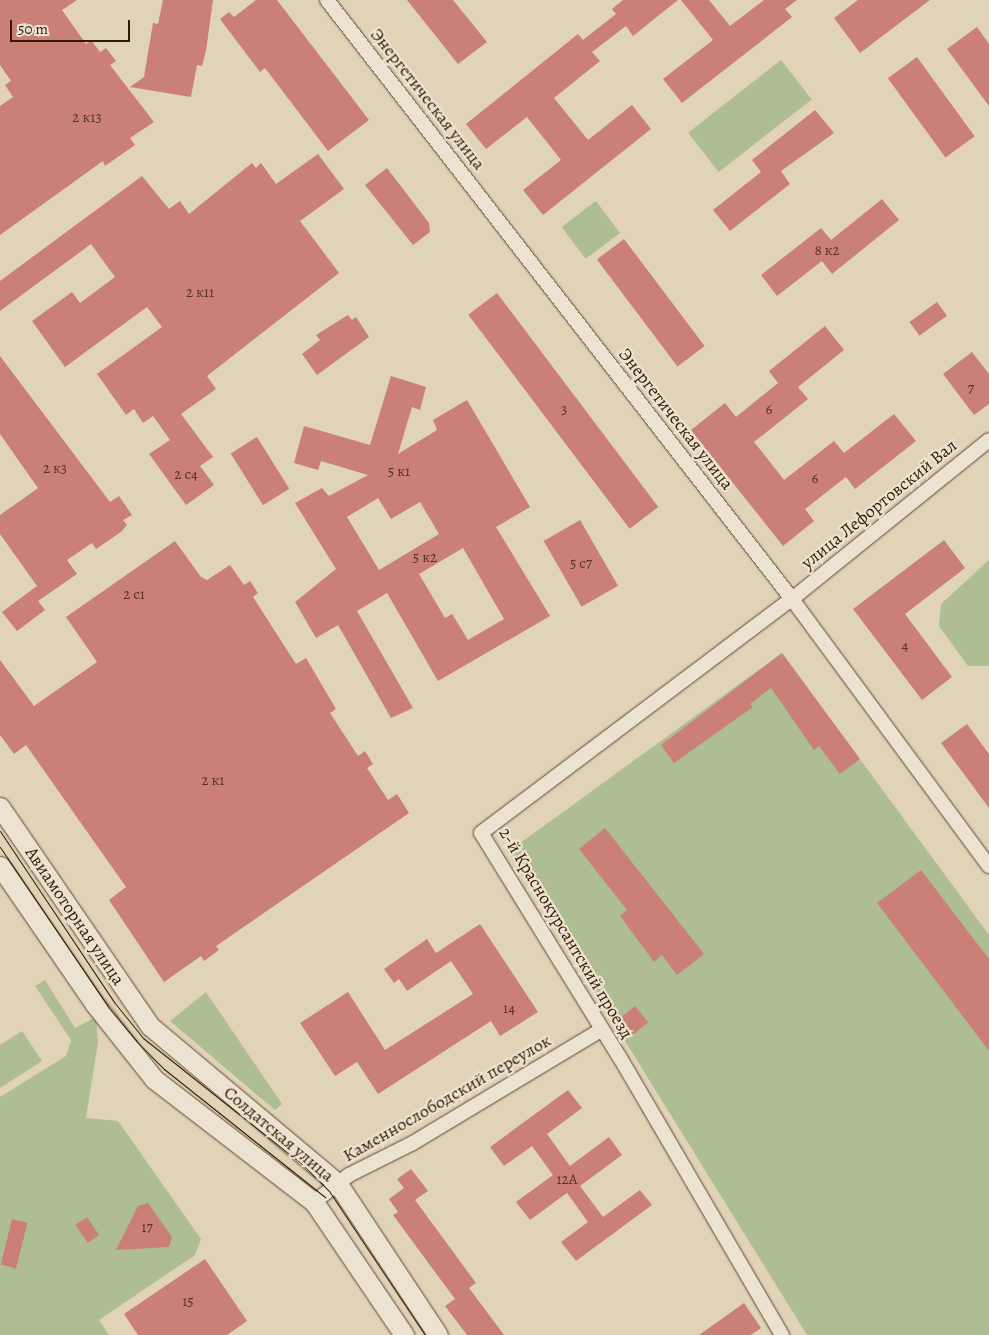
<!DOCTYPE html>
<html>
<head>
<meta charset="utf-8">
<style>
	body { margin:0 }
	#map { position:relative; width:989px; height:1335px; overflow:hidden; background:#e1d3b8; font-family:Alegreya,serif }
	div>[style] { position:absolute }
	.green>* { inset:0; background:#afbd92; transform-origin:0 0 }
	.building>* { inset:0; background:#cb7f79; transform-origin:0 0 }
	.roads { filter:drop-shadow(0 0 1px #5f482e) drop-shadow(0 0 1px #5f482e) }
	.street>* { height:14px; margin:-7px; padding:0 7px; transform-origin:7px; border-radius:7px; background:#ece2d1 }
	.secondary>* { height:19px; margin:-9.5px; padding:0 9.5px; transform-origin:9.5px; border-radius:9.5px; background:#ece2d1 }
	.tram>* { height:1px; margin:-0.5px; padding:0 0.5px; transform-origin:0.5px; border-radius:0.5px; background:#341a00 }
	span { translate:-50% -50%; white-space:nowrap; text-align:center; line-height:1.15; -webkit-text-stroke:4.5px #ece2d1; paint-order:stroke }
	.number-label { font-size:15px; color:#5a331e }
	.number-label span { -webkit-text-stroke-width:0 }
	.street-label { font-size:18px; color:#341a00 }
	.scale { position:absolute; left:10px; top:20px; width:120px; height:22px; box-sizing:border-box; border:2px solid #341a00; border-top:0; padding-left:6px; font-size:15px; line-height:18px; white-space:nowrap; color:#341a00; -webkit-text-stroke:4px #ece2d1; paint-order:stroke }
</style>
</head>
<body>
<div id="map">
	<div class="green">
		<i style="left:781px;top:60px;width:50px;height:118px;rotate:52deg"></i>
		<i style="left:596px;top:201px;width:40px;height:43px;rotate:53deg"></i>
		<i style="clip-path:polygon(989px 560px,989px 666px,968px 666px,939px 626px,941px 604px)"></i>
		<i style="clip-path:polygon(782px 653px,989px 935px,989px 1335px,807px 1335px,508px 852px)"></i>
		<i style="clip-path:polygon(45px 980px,75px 1028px,96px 1017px,98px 1042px,86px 1118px,118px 1121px,201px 1239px,195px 1255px,99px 1320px,109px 1335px,0 1335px,0 1097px,66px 1056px,71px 1040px,35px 986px)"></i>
		<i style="clip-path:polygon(206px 992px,282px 1104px,275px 1110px,170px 1021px)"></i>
		<i style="clip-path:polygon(22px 1031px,42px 1061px,0 1088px,0 1045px)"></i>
	</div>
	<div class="building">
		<i style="clip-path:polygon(0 0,77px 0,62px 10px,86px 44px,91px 40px,100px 52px,106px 48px,116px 61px,110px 65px,154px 122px,130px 138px,135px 145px,105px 166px,103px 161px,0 235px,0 106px,13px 97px,5px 85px,11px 81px,0 65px)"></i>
		<i style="clip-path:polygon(163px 0,213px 0,206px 51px,202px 66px,197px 65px,191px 97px,130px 87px,144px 77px,153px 23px,158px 24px)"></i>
		<i style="clip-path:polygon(256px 0,277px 0,369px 120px,328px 151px,265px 68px,260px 72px,220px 19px,229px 12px,234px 17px)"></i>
		<i style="clip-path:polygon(407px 0,453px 0,487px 42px,458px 64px)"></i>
		<i style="clip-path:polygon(623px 0,678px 0,633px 36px,626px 26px,592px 52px,600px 61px,554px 98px,588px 140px,632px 105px,651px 129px,543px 215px,523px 190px,561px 160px,527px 117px,486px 149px,466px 124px,578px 34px,583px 40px,616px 14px,612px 9px)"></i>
		<i style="clip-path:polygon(681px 0,709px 0,730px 26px,764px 0,797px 0,785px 9px,792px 17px,682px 103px,663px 79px,713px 40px)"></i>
		<i style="clip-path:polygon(858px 0,930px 0,860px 53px,834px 18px)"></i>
		<i style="clip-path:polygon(977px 27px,989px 44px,989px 106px,947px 49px)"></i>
		<i style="left:917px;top:57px;width:98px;height:36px;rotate:54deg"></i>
		<i style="clip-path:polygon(815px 110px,834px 133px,781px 171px,790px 184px,730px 231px,713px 210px,761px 172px,752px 160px)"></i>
		<i style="clip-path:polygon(318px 154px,344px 189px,300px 221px,339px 273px,207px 376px,216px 389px,181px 414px,213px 457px,200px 466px,214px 485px,186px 505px,149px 454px,170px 440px,153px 416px,143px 423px,134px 409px,126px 415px,97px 374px,162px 327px,147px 307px,65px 367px,32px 321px,72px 292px,80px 303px,115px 277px,91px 244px,0 311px,0 281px,142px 176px,169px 209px,180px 201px,189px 214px,252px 163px,256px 168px,261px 163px,276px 184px)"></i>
		<i style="clip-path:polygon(387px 168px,429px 223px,430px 232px,413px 245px,365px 185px)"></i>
		<i style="clip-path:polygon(882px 199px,899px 220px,832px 274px,822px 261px,777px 296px,761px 275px,821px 228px,831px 240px)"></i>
		<i style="left:624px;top:239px;width:134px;height:34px;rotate:53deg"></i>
		<i style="left:497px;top:293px;width:268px;height:36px;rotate:53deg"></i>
		<i style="left:937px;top:302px;width:17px;height:34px;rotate:54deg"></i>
		<i style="clip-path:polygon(348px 315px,352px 320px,356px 317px,369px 337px,317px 375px,302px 354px,320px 340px,316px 335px)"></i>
		<i style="clip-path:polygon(825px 326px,844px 350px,798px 387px,808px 399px,754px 442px,767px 458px,784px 480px,834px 441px,844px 453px,894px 414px,916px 441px,855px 489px,846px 477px,805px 509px,814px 521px,783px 546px,691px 430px,725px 403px,736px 417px,778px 383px,769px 371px)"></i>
		<i style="clip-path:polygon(972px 352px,989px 374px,989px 404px,974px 415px,943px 374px)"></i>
		<i style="clip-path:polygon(0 356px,110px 502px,119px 496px,132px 515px,123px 520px,127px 525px,121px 532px,96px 549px,92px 543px,67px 560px,77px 574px,38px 601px,45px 610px,17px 631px,2px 612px,37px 586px,0 534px,0 515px,38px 488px,0 434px)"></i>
		<i style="clip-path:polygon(evenodd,391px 376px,426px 387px,420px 410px,412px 407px,398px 454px,437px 430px,433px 420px,467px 400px,530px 507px,496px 527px,550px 616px,438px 681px,387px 593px,357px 611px,413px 708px,391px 718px,338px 625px,316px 638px,295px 602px,336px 569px,295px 503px,322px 488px,329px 496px,368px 475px,321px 461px,318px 470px,294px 463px,304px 426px,370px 445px,391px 376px,378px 498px,391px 519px,420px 502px,439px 534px,379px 570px,347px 517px,378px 498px,391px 376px,463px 548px,504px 619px,468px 640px,452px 614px,445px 618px,419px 574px,463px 548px)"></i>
		<i style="left:257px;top:437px;width:61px;height:31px;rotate:58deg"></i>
		<i style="left:580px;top:520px;width:76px;height:42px;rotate:60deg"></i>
		<i style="clip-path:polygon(944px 540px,965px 568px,905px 614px,952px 677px,922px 700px,853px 609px)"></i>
		<i style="clip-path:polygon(175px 541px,201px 577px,207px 580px,230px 565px,244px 585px,250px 581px,258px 593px,253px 597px,296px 664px,306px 658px,336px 709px,330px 713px,358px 756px,365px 751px,373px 764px,367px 768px,388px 800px,397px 794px,409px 813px,216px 946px,219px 950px,204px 961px,201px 956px,164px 982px,109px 900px,126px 887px,26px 745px,14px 754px,0 735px,0 660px,34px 706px,97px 662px,66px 617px)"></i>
		<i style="clip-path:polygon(782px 653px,860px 759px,840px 774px,819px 746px,814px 750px,771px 688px,750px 704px,753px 707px,674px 763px,661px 745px)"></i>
		<i style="clip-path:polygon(967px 724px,989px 754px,989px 808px,941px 743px)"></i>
		<i style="clip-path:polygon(605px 828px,704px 954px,677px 975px,662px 955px,654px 962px,620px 916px,627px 910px,579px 849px)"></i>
		<i style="clip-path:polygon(921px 870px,989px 959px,989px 1051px,877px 903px)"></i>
		<i style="clip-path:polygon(480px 924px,538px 1012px,500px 1036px,491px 1021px,378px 1094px,357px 1062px,335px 1076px,300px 1023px,348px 992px,385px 1050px,473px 994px,451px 961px,407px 991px,399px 979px,394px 983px,384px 969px,427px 939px,436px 953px)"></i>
		<i style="left:635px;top:1006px;width:21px;height:24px;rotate:51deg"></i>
		<i style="clip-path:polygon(568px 1090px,582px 1108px,547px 1134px,570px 1166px,609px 1137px,622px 1155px,580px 1186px,603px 1217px,640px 1190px,652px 1205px,576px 1261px,561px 1242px,588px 1222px,567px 1193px,530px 1220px,516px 1202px,553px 1175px,532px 1146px,504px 1166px,490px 1147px)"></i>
		<i style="clip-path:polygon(411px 1169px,428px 1191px,415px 1200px,476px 1283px,469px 1288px,504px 1335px,467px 1335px,445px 1306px,455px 1299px,393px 1215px,398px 1212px,389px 1199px,404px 1188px,397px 1179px)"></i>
		<i style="clip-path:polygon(148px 1203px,172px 1237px,169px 1247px,116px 1250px,138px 1206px)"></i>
		<i style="left:87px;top:1217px;width:22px;height:14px;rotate:56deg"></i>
		<i style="left:12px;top:1219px;width:16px;height:47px;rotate:14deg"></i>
		<i style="clip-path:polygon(205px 1259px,247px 1321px,227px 1335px,138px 1335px,124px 1314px)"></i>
		<i style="clip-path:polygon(744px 1303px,761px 1328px,751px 1335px,699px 1335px)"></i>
	</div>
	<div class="roads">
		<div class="street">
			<i style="left:327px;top:0;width:758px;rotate:52.18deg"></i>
			<i style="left:792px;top:599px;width:332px;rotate:53.6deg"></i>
			<i style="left:314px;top:1202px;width:44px;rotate:-37.6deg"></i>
			<i style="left:349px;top:1175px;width:72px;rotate:-26.6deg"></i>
			<i style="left:413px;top:1143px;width:219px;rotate:-31deg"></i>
			<i style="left:782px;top:1335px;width:321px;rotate:-120.3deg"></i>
			<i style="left:620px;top:1058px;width:264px;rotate:-121.7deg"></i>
			<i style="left:481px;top:833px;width:389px;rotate:-37deg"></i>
			<i style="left:792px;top:599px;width:253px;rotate:-38.9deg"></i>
		</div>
		<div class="secondary">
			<i style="left:0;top:807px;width:265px;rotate:55.6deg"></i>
			<i style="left:150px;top:1026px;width:246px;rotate:40deg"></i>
			<i style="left:338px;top:1184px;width:181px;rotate:56.5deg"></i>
			<i style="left:0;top:866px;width:166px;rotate:55.5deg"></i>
			<i style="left:94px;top:1003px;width:97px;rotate:51.7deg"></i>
			<i style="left:154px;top:1079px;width:202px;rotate:37.6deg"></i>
			<i style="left:314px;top:1202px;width:161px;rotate:55.9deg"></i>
		</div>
	</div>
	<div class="tram">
		<i style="left:0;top:831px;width:206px;rotate:56.3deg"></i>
		<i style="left:114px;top:1002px;width:46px;rotate:51.1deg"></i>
		<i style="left:143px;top:1038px;width:203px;rotate:38.4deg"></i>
		<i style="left:302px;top:1164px;width:38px;rotate:45deg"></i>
		<i style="left:329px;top:1191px;width:173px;rotate:56.3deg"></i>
		<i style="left:0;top:847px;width:194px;rotate:55.9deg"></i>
		<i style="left:109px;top:1008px;width:45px;rotate:50.4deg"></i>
		<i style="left:138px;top:1043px;width:37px;rotate:45deg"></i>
		<i style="left:164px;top:1069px;width:206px;rotate:38.5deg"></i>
	</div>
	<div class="number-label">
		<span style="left:87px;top:118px">2 к13</span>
		<span style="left:827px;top:251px">8 к2</span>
		<span style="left:200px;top:293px">2 к11</span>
		<span style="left:971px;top:389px">7</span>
		<span style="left:564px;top:410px">3</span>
		<span style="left:769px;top:410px">6</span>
		<span style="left:55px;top:469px">2 к3</span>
		<span style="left:399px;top:472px">5 к1</span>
		<span style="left:186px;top:475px">2 с4</span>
		<span style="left:815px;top:479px">6</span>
		<span style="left:425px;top:558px">5 к2</span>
		<span style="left:581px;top:564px">5 с7</span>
		<span style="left:134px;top:595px">2 с1</span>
		<span style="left:905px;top:646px">4</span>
		<span style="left:213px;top:781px">2 к1</span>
		<span style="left:509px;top:1009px">14</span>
		<span style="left:567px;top:1180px">12А</span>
		<span style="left:147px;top:1228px">17</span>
		<span style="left:188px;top:1302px">15</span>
	</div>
	<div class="street-label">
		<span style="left:428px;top:99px;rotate:52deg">Энергетическая улица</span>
		<span style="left:676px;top:419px;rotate:52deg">Энергетическая улица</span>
		<span style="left:879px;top:504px;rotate:-39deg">улица Лефортовский Вал</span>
		<span style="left:75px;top:916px;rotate:56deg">Авиамоторная улица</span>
		<span style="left:566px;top:933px;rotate:59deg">2-й Краснокурсантский проезд</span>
		<span style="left:447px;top:1098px;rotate:-30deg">Каменнослободский переулок</span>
		<span style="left:279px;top:1134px;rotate:40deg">Солдатская улица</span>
	</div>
	<div class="scale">50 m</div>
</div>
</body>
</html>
